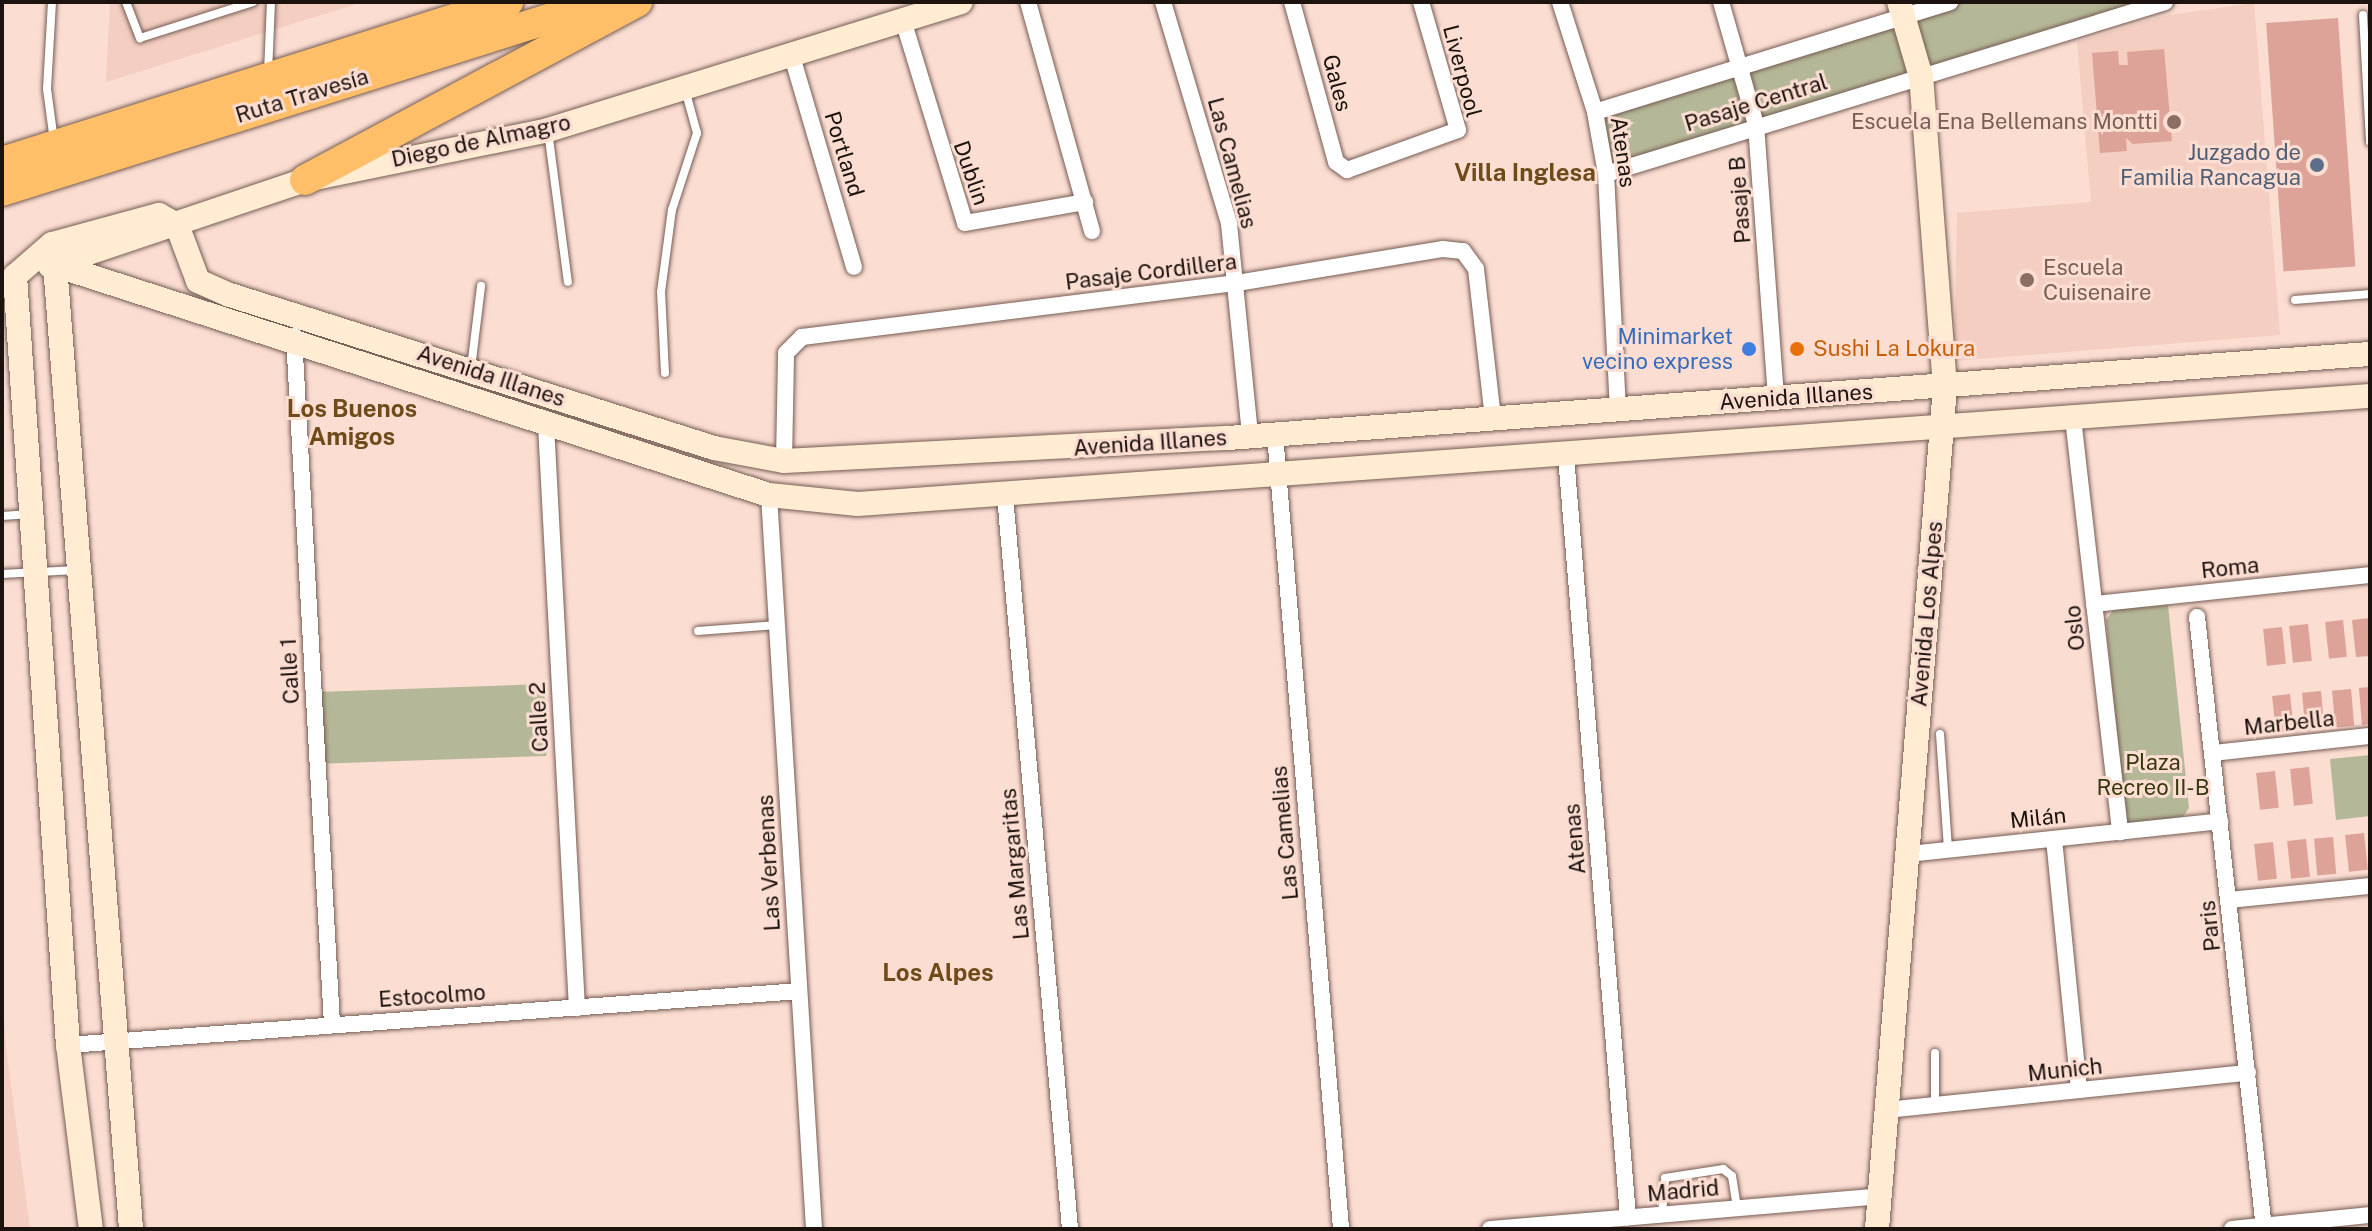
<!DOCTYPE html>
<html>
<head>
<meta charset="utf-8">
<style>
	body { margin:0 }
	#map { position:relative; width:2372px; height:1231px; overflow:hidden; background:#fbddd2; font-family:"Public Sans",sans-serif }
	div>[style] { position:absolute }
	.built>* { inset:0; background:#f3cec1 }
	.green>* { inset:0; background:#b5b898; transform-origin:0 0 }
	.building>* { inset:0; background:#dda298; transform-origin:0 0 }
	.roads { filter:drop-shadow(0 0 2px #755c53) drop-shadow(0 0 2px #755c53) }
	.lane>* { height:8px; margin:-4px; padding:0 4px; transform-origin:4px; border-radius:4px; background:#fff }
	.street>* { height:16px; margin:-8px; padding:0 8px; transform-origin:8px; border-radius:8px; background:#fff }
	.secondary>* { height:24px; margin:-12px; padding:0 12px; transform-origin:12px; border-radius:12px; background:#ffecd2 }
	.highway>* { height:30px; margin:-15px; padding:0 15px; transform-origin:15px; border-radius:15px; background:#ffbf68 }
	.dots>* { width:22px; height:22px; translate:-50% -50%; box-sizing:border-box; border:4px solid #fbddd2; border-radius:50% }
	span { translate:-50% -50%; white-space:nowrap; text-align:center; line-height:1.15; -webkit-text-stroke:6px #fbddd2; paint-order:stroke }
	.street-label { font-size:22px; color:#1c120e }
	.education-label { font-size:22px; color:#785e54 }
	.right { translate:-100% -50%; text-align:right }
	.left { translate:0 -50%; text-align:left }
	.service-label { font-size:22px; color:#4e5e75 }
	.shop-label { font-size:22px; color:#366cbe }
	.food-label { font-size:22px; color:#c56008 }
	.park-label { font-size:22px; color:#35370d }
	.neighbourhood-label { font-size:24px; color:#6f4b1a; font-weight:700 }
	.frame { position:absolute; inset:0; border:4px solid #1c120e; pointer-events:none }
</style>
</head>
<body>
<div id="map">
	<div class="built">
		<i style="clip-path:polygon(110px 2px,363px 2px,106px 82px)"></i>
		<i style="clip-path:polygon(2254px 3px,2280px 335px,1954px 361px,1957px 213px,2091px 202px,2077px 42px,2163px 16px)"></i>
		<i style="clip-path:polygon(2px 986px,6px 1047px,30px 1229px,2px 1229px)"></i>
	</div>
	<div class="green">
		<i style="clip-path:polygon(1965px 2px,2150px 2px,1610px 168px,1601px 115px)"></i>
		<i style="clip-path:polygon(2168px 605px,2189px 808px,2181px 820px,2131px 825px,2124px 818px,2106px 620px,2114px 609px)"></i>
		<i style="left:544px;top:684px;width:72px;height:226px;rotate:88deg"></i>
		<i style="clip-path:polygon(2370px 755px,2370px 816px,2336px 820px,2330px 759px)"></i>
	</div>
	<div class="building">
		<i style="left:2338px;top:18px;width:249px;height:72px;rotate:86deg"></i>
		<i style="clip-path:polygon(2164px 49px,2172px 141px,2133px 144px,2126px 138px,2127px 151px,2100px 153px,2092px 53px,2118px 51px,2119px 65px,2128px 65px,2127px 52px)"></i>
		<i style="clip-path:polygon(2370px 618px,2370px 656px,2356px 657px,2352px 620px)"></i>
		<i style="left:2343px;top:620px;width:37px;height:18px;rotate:84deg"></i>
		<i style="left:2308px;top:624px;width:37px;height:19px;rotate:84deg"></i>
		<i style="left:2282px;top:627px;width:37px;height:19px;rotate:84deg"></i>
		<i style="clip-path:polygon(2370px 687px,2370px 724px,2362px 725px,2359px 688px)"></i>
		<i style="left:2351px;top:689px;width:37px;height:19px;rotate:85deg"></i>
		<i style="left:2321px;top:691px;width:37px;height:19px;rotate:85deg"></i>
		<i style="left:2290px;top:694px;width:37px;height:18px;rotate:84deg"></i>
		<i style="left:2309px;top:767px;width:37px;height:19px;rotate:84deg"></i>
		<i style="left:2275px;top:771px;width:37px;height:19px;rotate:84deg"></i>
		<i style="left:2364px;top:833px;width:37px;height:19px;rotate:84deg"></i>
		<i style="left:2333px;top:837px;width:37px;height:19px;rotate:85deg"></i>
		<i style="left:2306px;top:839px;width:38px;height:19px;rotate:84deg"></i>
		<i style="left:2273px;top:842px;width:37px;height:19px;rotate:84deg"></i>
	</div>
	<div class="roads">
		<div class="lane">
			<i style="left:52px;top:2px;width:87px;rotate:93.3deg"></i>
			<i style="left:47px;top:89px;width:52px;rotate:82.3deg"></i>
			<i style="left:126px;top:2px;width:39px;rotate:69deg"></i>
			<i style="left:140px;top:38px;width:119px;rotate:-17.7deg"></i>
			<i style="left:2363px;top:15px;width:127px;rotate:86.8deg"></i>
			<i style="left:268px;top:73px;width:71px;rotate:-87.6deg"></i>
			<i style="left:548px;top:131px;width:152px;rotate:82.5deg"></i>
			<i style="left:2295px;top:300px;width:75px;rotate:-4.6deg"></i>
			<i style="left:471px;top:368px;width:83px;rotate:-83deg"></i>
			<i style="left:665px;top:373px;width:81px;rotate:-92.8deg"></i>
			<i style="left:661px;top:292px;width:83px;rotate:-82.4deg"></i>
			<i style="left:672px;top:210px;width:81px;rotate:-72deg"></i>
			<i style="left:697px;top:133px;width:46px;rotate:-105.3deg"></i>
			<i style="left:2px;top:516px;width:28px;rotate:-4deg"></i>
			<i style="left:2px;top:574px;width:74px;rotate:-3.1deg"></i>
			<i style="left:698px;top:631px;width:79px;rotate:-4.3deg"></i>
			<i style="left:1940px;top:734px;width:115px;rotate:86deg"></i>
			<i style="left:1935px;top:1053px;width:52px;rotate:90deg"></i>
			<i style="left:1662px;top:1214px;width:36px;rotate:-85deg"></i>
			<i style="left:1665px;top:1178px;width:59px;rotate:-8.8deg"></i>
			<i style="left:1723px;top:1169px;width:11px;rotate:38deg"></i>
			<i style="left:1732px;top:1176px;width:31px;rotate:81deg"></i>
		</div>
		<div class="street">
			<i style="left:1028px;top:2px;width:238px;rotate:74.4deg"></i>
			<i style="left:1163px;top:2px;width:232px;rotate:73.4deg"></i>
			<i style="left:1229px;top:224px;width:212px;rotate:84.3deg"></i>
			<i style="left:1292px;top:2px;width:166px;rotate:74.6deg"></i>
			<i style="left:1336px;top:162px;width:14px;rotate:36deg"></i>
			<i style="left:1347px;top:170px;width:118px;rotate:-19.8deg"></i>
			<i style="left:1458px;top:130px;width:133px;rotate:-106.1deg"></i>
			<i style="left:1560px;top:2px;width:115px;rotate:72.3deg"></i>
			<i style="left:1595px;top:112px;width:63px;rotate:79.9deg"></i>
			<i style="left:1606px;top:174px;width:236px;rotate:87.1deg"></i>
			<i style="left:1721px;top:2px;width:128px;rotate:74.1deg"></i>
			<i style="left:1756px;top:125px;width:275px;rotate:85.8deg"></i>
			<i style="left:903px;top:20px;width:212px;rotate:73deg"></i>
			<i style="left:965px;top:223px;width:122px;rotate:-9.9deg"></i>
			<i style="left:791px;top:53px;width:223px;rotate:73.6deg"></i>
			<i style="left:1595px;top:112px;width:372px;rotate:-17.2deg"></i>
			<i style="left:1606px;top:174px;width:585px;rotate:-17.1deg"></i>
			<i style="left:294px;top:336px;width:690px;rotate:86.84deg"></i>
			<i style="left:2073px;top:418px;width:417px;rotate:83.5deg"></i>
			<i style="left:546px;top:425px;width:584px;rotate:86.96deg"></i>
			<i style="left:1275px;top:434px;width:798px;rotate:85.25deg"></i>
			<i style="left:1566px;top:456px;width:764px;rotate:85.34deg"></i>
			<i style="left:784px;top:461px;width:108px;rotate:-88.9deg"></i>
			<i style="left:786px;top:353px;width:23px;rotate:-45deg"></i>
			<i style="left:802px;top:337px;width:438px;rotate:-7.1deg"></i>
			<i style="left:1237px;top:283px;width:209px;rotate:-9.4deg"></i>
			<i style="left:1443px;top:249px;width:20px;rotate:6deg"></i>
			<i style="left:1463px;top:251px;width:22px;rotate:54deg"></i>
			<i style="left:1476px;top:269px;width:150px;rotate:83.5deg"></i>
			<i style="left:769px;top:495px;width:735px;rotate:86.49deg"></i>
			<i style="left:1005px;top:496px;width:736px;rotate:84.93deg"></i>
			<i style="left:2094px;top:604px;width:278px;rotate:-6deg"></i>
			<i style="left:2197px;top:617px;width:616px;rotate:83.75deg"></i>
			<i style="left:2213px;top:753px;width:158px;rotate:-6.2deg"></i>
			<i style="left:2054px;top:839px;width:252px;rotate:84.3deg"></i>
			<i style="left:1908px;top:854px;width:314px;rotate:-6deg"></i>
			<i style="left:2229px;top:900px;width:142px;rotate:-5.7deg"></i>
			<i style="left:68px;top:1045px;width:733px;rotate:-4.22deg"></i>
			<i style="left:1887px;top:1110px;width:363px;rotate:-5.9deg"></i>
			<i style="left:1490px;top:1229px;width:391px;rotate:-4.8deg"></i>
			<i style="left:2232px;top:1229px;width:139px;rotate:-5.8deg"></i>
		</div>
		<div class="secondary">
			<i style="left:55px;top:265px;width:750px;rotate:17.86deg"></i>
			<i style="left:769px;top:495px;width:89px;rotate:5.8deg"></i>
			<i style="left:858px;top:504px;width:1516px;rotate:-4.09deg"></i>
			<i style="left:55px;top:265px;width:967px;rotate:85.49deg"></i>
			<i style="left:50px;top:266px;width:269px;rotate:-18.6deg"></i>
			<i style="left:305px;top:180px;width:248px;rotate:-11.6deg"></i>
			<i style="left:548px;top:130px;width:432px;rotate:-17.2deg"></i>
			<i style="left:15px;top:276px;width:49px;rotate:-40.9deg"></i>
			<i style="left:52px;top:244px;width:111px;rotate:-15.2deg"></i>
			<i style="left:159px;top:215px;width:21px;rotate:29deg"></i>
			<i style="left:177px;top:225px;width:60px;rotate:69.4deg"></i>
			<i style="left:198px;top:281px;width:35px;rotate:24deg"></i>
			<i style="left:230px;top:295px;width:508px;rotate:17.54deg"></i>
			<i style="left:714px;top:448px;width:71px;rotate:10.5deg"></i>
			<i style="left:784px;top:461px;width:445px;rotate:-3deg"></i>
			<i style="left:1228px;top:438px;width:1145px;rotate:-4.21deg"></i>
			<i style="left:15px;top:276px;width:771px;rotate:86.06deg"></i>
			<i style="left:68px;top:1045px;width:185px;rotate:82.9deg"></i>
			<i style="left:1877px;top:1229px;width:845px;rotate:-85.38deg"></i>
			<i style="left:1945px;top:387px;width:311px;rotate:-94.4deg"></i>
			<i style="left:1921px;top:77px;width:78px;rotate:-106.3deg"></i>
		</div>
		<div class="highway">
			<i style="left:2px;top:162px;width:531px;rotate:-17.55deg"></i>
			<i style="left:305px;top:180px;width:377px;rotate:-28.2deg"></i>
			<i style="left:2px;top:191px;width:629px;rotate:-17.48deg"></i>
		</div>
	</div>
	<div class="dots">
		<i style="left:2174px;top:122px;background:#8d6e63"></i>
		<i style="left:2317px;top:165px;background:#5c6f8a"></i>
		<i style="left:2027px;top:280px;background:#8d6e63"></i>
		<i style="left:1749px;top:349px;background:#3f7fe0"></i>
		<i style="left:1797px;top:349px;background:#e8710a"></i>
	</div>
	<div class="street-label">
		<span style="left:1462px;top:71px;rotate:75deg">Liverpool</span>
		<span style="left:1337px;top:83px;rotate:75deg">Gales</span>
		<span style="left:302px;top:96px;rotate:-17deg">Ruta Travesía</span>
		<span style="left:1756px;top:103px;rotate:-17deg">Pasaje Central</span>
		<span style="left:481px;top:141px;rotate:-12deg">Diego de Almagro</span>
		<span style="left:1623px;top:152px;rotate:82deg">Atenas</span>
		<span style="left:844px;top:154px;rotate:73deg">Portland</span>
		<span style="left:1232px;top:163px;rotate:75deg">Las Camelias</span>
		<span style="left:971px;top:173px;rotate:71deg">Dublin</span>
		<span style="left:1740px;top:200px;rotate:-94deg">Pasaje B</span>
		<span style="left:1151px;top:272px;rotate:-7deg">Pasaje Cordillera</span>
		<span style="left:491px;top:376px;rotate:18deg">Avenida Illanes</span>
		<span style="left:1796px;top:397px;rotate:-4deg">Avenida Illanes</span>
		<span style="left:1150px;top:443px;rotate:-4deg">Avenida Illanes</span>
		<span style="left:2230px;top:568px;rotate:-6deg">Roma</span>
		<span style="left:1927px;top:614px;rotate:-85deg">Avenida Los Alpes</span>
		<span style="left:2075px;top:628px;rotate:-96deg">Oslo</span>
		<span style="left:290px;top:671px;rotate:-93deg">Calle 1</span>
		<span style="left:539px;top:717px;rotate:-93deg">Calle 2</span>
		<span style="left:2289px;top:723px;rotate:-6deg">Marbella</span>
		<span style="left:2038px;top:818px;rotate:-6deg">Milán</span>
		<span style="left:1285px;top:833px;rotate:-95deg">Las Camelias</span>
		<span style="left:1575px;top:839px;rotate:-95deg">Atenas</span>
		<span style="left:769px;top:863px;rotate:-93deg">Las Verbenas</span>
		<span style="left:1015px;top:864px;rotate:-95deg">Las Margaritas</span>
		<span style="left:2210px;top:926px;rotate:-96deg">Paris</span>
		<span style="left:432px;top:996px;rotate:-4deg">Estocolmo</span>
		<span style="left:2065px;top:1070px;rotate:-6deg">Munich</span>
		<span style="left:1683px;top:1191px;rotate:-5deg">Madrid</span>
	</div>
	<div class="education-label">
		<span class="right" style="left:2158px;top:122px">Escuela Ena Bellemans Montti</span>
		<span class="left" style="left:2043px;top:280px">Escuela<br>Cuisenaire</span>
	</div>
	<div class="service-label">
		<span class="right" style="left:2301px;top:165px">Juzgado de<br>Familia Rancagua</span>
	</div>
	<div class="shop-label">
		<span class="right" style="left:1733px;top:349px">Minimarket<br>vecino express</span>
	</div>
	<div class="food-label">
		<span class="left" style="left:1813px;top:349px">Sushi La Lokura</span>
	</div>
	<div class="park-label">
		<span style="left:2153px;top:775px">Plaza<br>Recreo II-B</span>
	</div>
	<div class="neighbourhood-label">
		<span style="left:1525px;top:173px">Villa Inglesa</span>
		<span style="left:352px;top:423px">Los Buenos<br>Amigos</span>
		<span style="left:938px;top:973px">Los Alpes</span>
	</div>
	<div class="frame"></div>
</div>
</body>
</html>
